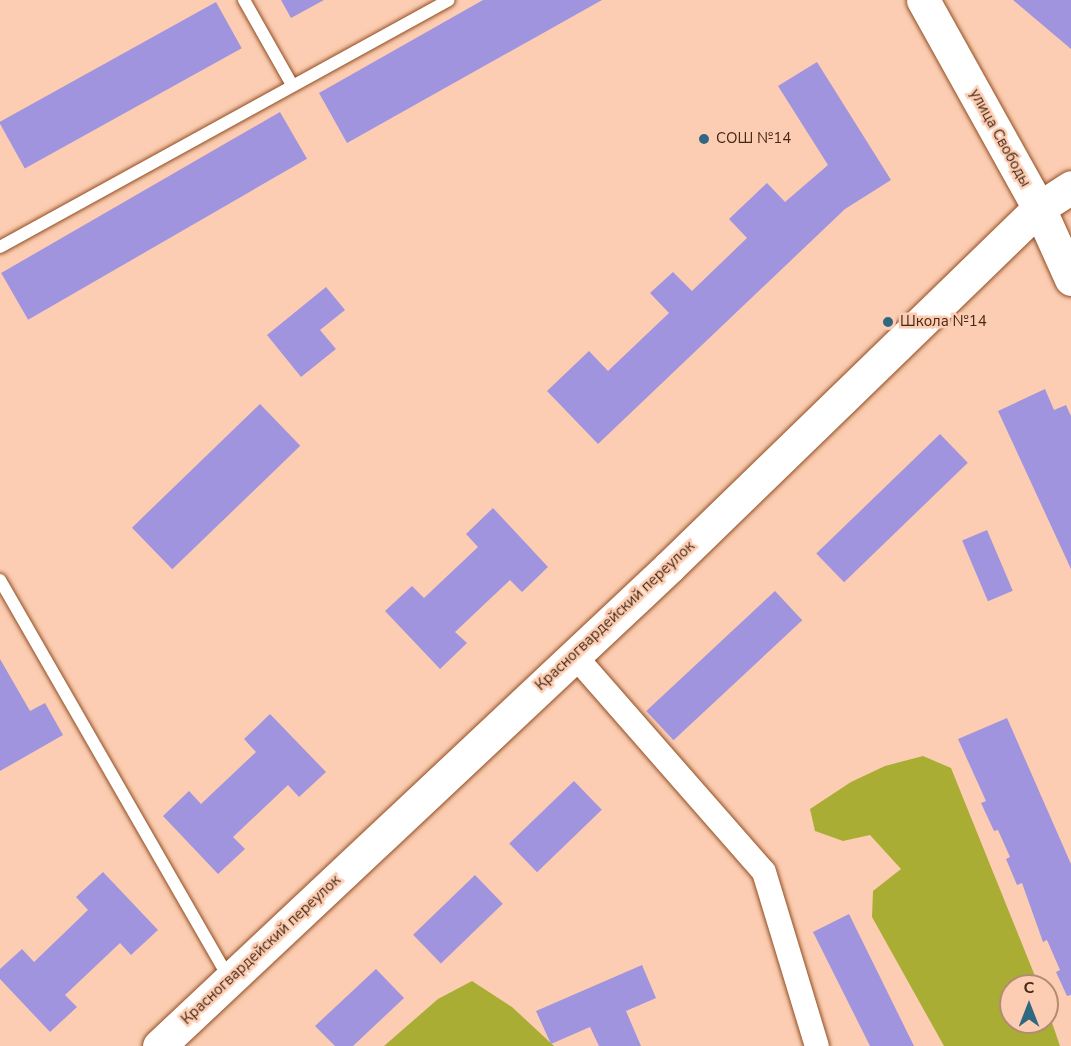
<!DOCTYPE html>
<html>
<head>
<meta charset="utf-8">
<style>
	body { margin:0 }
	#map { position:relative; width:1071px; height:1046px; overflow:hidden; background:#fccdb2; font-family:"Nunito Sans",sans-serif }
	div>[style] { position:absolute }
	.forest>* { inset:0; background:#aaad33 }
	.building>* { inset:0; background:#a094df; transform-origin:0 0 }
	.roads { filter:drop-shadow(0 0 2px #914d21) drop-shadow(0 0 2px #914d21) }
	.lane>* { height:12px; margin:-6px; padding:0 6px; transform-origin:6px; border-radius:6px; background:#fff }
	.street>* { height:24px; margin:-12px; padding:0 12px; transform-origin:12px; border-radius:12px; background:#fff }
	.secondary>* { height:33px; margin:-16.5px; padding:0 16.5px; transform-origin:16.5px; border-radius:16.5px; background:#fff }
	.dots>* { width:16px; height:16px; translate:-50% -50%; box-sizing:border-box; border:3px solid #fccdb2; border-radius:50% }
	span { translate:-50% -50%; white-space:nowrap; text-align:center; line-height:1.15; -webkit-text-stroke:5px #fccdb2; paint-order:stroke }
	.street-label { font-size:15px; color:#462815 }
	.poi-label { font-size:15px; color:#462815 }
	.left { translate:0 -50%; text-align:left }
	.north { position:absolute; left:999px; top:974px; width:60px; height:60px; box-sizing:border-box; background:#fccdb2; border:2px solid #b38b73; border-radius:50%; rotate:0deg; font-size:16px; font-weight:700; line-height:24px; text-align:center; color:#462815 }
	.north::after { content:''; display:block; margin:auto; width:21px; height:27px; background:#306882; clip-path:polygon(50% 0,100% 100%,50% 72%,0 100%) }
</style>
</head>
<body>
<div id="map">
	<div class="forest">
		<i style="clip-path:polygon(923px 756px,951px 768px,1039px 986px,1011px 986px,1011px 1022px,1047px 1022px,1047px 1008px,1060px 1046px,944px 1046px,872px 917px,873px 891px,901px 869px,870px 835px,843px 841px,815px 831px,810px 809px,851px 782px,885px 766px)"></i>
		<i style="clip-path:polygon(472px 981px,512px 1007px,554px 1046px,384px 1046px,438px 999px)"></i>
	</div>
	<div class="building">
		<i style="clip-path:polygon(281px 0,324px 0,291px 18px)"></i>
		<i style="clip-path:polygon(483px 0,602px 0,347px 143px,319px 93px)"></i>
		<i style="clip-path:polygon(1013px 0,1071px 0,1071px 49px)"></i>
		<i style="left:216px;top:2px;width:53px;height:248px;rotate:61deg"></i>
		<i style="clip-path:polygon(817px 62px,891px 180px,845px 209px,598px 444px,547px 391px,589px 351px,608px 371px,669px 313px,650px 293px,673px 272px,692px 291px,747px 238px,729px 219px,767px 183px,785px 202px,828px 165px,778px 86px)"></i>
		<i style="left:280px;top:112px;width:54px;height:322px;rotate:60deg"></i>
		<i style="clip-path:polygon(326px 287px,345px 310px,320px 330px,336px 349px,301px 377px,267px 335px)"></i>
		<i style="clip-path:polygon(1045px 389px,1054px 410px,1066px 405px,1071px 416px,1071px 569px,998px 411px)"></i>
		<i style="left:260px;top:404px;width:58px;height:178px;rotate:46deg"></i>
		<i style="left:940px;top:434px;width:40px;height:172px;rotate:46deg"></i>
		<i style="clip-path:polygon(493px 508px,548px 567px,522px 592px,510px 580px,455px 632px,467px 643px,440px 669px,385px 611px,412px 586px,424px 598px,478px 547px,466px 534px)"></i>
		<i style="left:987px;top:530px;width:66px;height:27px;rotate:67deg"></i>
		<i style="left:775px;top:591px;width:40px;height:176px;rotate:47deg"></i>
		<i style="clip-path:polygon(0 659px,30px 711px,45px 703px,63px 735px,0 771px)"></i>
		<i style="clip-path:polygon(270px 714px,326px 772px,299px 797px,288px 785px,233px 837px,245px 849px,218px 874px,163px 816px,189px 791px,201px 804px,256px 752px,244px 739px)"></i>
		<i style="clip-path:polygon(1007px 718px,1071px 864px,1071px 995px,1067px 996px,1056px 972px,1060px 970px,1047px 940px,1043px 942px,1022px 883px,1017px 885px,1006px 859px,1010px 857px,998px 830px,994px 831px,981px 803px,986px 801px,958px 739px)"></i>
		<i style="left:574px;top:781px;width:40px;height:90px;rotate:46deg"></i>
		<i style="clip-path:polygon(103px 872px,158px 930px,131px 955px,120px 943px,65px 995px,77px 1007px,50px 1032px,0 979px,0 969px,22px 949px,34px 962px,88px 910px,76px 897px)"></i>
		<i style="left:475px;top:875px;width:40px;height:86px;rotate:46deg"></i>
		<i style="clip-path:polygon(849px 914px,914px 1046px,870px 1046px,813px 932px)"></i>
		<i style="clip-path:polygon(642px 965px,656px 998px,626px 1011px,641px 1046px,599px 1046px,590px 1027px,551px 1044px,536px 1011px)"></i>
		<i style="clip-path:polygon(376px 969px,404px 998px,353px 1046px,335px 1046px,315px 1026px)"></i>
	</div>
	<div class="roads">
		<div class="lane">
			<i style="left:244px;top:0;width:98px;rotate:60.5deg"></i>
			<i style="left:0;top:247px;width:512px;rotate:-28.82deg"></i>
			<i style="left:0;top:580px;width:460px;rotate:60.1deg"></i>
		</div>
		<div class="street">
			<i style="left:574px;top:655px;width:288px;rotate:48.8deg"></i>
			<i style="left:764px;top:872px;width:182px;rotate:73.1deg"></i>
		</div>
		<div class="secondary">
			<i style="left:923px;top:0;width:238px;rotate:60.9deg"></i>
			<i style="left:1039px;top:208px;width:78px;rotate:65.7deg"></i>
			<i style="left:159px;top:1046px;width:700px;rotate:-43.2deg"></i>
			<i style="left:669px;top:567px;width:516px;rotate:-44.14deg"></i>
			<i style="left:1039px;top:208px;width:38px;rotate:-33deg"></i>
		</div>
	</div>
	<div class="dots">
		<i style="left:704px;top:139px;background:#306882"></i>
		<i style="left:888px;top:322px;background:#306882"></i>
	</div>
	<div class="street-label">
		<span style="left:1000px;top:138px;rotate:61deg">улица Свободы</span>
		<span style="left:615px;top:616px;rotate:-43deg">Красногвардейский переулок</span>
		<span style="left:261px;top:950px;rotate:-43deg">Красногвардейский переулок</span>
	</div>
	<div class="poi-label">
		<span class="left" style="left:716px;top:139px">СОШ №14</span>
		<span class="left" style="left:900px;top:322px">Школа №14</span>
	</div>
	<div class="north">С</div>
</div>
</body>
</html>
